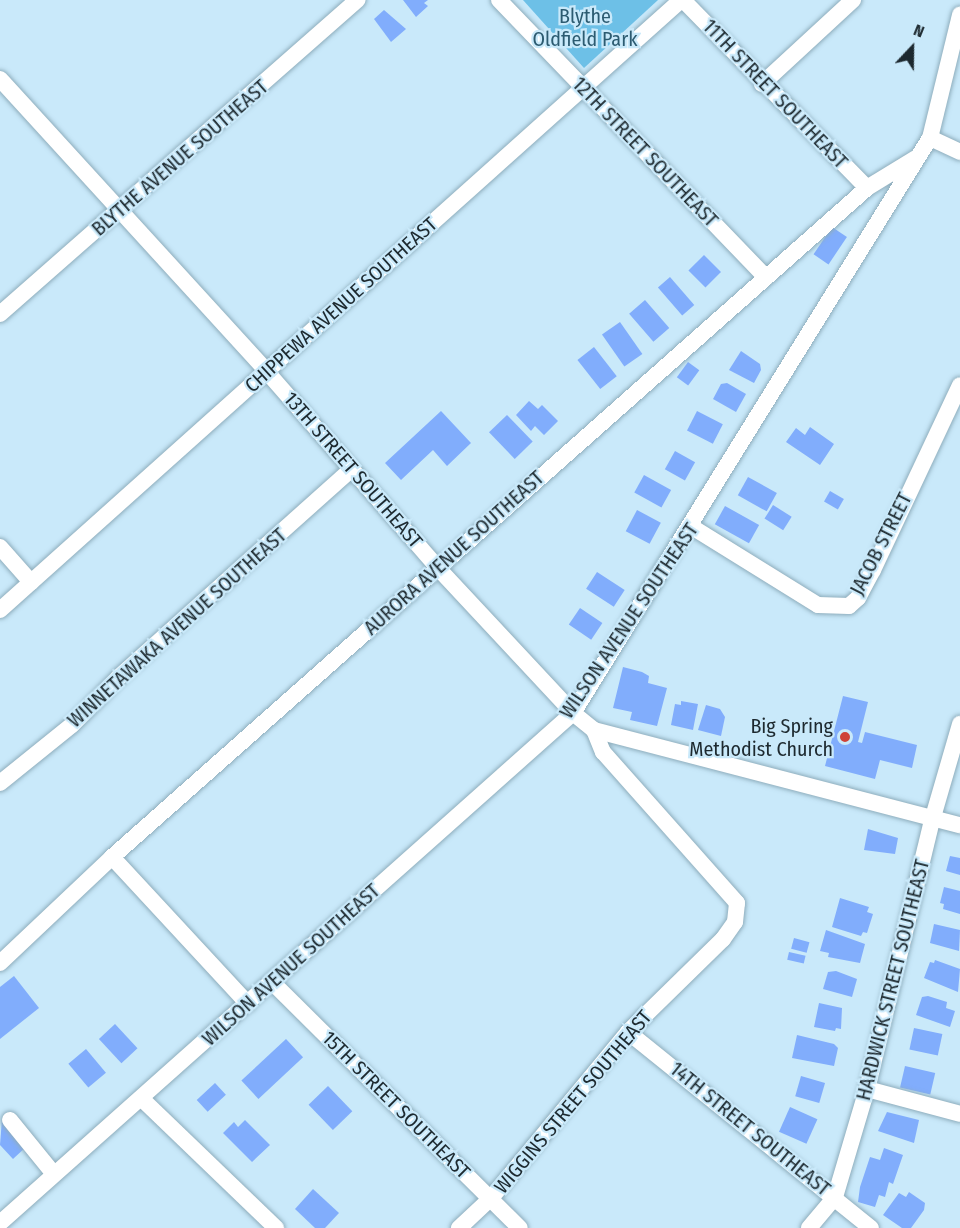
<!DOCTYPE html>
<html>
<head>
<meta charset="utf-8">
<style>
	body { margin:0 }
	#map { position:relative; width:960px; height:1228px; overflow:hidden; background:#c9e9fa; font-family:"Fira Sans Condensed",sans-serif }
	div>[style] { position:absolute }
	.green>* { inset:0; background:#6dc0e7 }
	.building>* { inset:0; background:#81adfc; transform-origin:0 0 }
	.roads { filter:drop-shadow(0 0 2px #8eadbc) drop-shadow(0 0 2px #8eadbc) }
	.minor>* { height:16px; margin:-8px; padding:0 8px; transform-origin:8px; border-radius:8px; background:#fff }
	.dots>* { width:16px; height:16px; translate:-50% -50%; box-sizing:border-box; border:3px solid #c9e9fa; border-radius:50% }
	span { translate:-50% -50%; white-space:nowrap; text-align:center; line-height:1.15; -webkit-text-stroke:4.5px #c9e9fa; paint-order:stroke }
	.park-label { font-size:20px; color:#2c5b71 }
	.street-label { font-size:20px; color:#1d292f }
	.poi-label { font-size:20px; color:#1d292f }
	.right { translate:-100% -50%; text-align:right }
	.north { position:absolute; left:882px; top:18px; width:60px; height:60px; -webkit-text-stroke:4px #c9e9fa; paint-order:stroke; rotate:22deg; font-size:16px; font-weight:700; line-height:24px; text-align:center; color:#1d292f }
	.north::after { content:''; display:block; margin:auto; width:21px; height:27px; background:#1d292f; clip-path:polygon(50% 0,100% 100%,50% 72%,0 100%) }
</style>
</head>
<body>
<div id="map">
	<div class="green">
		<i style="clip-path:polygon(523px 0,658px 0,584px 68px)"></i>
	</div>
	<div class="building">
		<i style="clip-path:polygon(403px 0,428px 0,424px 3px,428px 6px,416px 17px)"></i>
		<i style="clip-path:polygon(384px 10px,406px 29px,391px 42px,374px 19px)"></i>
		<i style="left:832px;top:227px;width:18px;height:33px;rotate:34deg"></i>
		<i style="left:704px;top:255px;width:24px;height:22px;rotate:45deg"></i>
		<i style="left:670px;top:277px;width:37px;height:16px;rotate:49deg"></i>
		<i style="left:645px;top:300px;width:37px;height:21px;rotate:49deg"></i>
		<i style="left:620px;top:322px;width:39px;height:22px;rotate:55deg"></i>
		<i style="left:594px;top:347px;width:37px;height:21px;rotate:52deg"></i>
		<i style="clip-path:polygon(741px 351px,760px 364px,761px 370px,754px 383px,729px 370px)"></i>
		<i style="left:688px;top:362px;width:14px;height:19px;rotate:36deg"></i>
		<i style="clip-path:polygon(727px 383px,746px 394px,736px 412px,713px 399px,721px 384px)"></i>
		<i style="clip-path:polygon(529px 401px,538px 409px,542px 405px,558px 421px,544px 435px,535px 426px,531px 431px,516px 415px)"></i>
		<i style="clip-path:polygon(441px 411px,471px 443px,447px 466px,433px 450px,401px 480px,385px 463px)"></i>
		<i style="left:697px;top:411px;width:29px;height:22px;rotate:27deg"></i>
		<i style="left:507px;top:415px;width:37px;height:25px;rotate:46deg"></i>
		<i style="clip-path:polygon(810px 427px,834px 444px,820px 465px,786px 442px,796px 428px,805px 435px)"></i>
		<i style="left:675px;top:451px;width:23px;height:21px;rotate:29deg"></i>
		<i style="left:644px;top:475px;width:31px;height:20px;rotate:29deg"></i>
		<i style="left:748px;top:477px;width:33px;height:21px;rotate:29deg"></i>
		<i style="left:830px;top:491px;width:16px;height:12px;rotate:30deg"></i>
		<i style="left:773px;top:505px;width:22px;height:16px;rotate:32deg"></i>
		<i style="left:725px;top:506px;width:39px;height:21px;rotate:29deg"></i>
		<i style="left:637px;top:510px;width:27px;height:24px;rotate:28deg"></i>
		<i style="left:597px;top:572px;width:33px;height:20px;rotate:33deg"></i>
		<i style="left:580px;top:608px;width:27px;height:20px;rotate:34deg"></i>
		<i style="clip-path:polygon(623px 667px,642px 672px,649px 676px,648px 683px,667px 688px,657px 726px,630px 720px,632px 712px,613px 708px)"></i>
		<i style="clip-path:polygon(843px 696px,868px 702px,858px 742px,862px 743px,865px 732px,917px 745px,912px 768px,880px 760px,875px 779px,825px 766px)"></i>
		<i style="clip-path:polygon(681px 701px,698px 704px,693px 730px,671px 725px,675px 704px,681px 705px)"></i>
		<i style="clip-path:polygon(706px 705px,720px 709px,725px 717px,721px 736px,698px 730px)"></i>
		<i style="clip-path:polygon(868px 829px,898px 838px,895px 854px,864px 850px)"></i>
		<i style="clip-path:polygon(950px 856px,960px 858px,960px 875px,946px 871px)"></i>
		<i style="clip-path:polygon(944px 887px,960px 891px,960px 914px,943px 909px,944px 904px,940px 903px)"></i>
		<i style="clip-path:polygon(840px 898px,869px 907px,867px 912px,873px 914px,867px 933px,863px 932px,861px 936px,832px 927px)"></i>
		<i style="clip-path:polygon(934px 924px,960px 930px,959px 951px,930px 943px)"></i>
		<i style="clip-path:polygon(826px 930px,865px 944px,860px 963px,828px 957px,829px 953px,820px 951px)"></i>
		<i style="left:794px;top:938px;width:16px;height:11px;rotate:15deg"></i>
		<i style="left:789px;top:952px;width:17px;height:8px;rotate:13deg"></i>
		<i style="clip-path:polygon(935px 960px,960px 969px,958px 992px,924px 978px,930px 962px,934px 963px)"></i>
		<i style="clip-path:polygon(836px 971px,857px 979px,852px 997px,823px 989px,828px 972px)"></i>
		<i style="clip-path:polygon(14px 976px,39px 1008px,0 1039px,0 987px)"></i>
		<i style="clip-path:polygon(928px 996px,947px 1002px,946px 1008px,955px 1011px,950px 1027px,916px 1015px,922px 997px)"></i>
		<i style="clip-path:polygon(819px 1003px,842px 1008px,841px 1029px,836px 1028px,835px 1031px,814px 1027px)"></i>
		<i style="left:115px;top:1024px;width:33px;height:22px;rotate:47deg"></i>
		<i style="left:914px;top:1028px;width:29px;height:22px;rotate:12deg"></i>
		<i style="clip-path:polygon(797px 1035px,834px 1044px,838px 1048px,834px 1066px,792px 1058px)"></i>
		<i style="left:286px;top:1039px;width:25px;height:61px;rotate:47deg"></i>
		<i style="left:86px;top:1049px;width:31px;height:23px;rotate:50deg"></i>
		<i style="left:905px;top:1066px;width:31px;height:22px;rotate:13deg"></i>
		<i style="left:801px;top:1076px;width:25px;height:21px;rotate:16deg"></i>
		<i style="left:215px;top:1083px;width:16px;height:25px;rotate:47deg"></i>
		<i style="left:328px;top:1086px;width:35px;height:27px;rotate:46deg"></i>
		<i style="left:790px;top:1107px;width:30px;height:27px;rotate:24deg"></i>
		<i style="clip-path:polygon(887px 1112px,919px 1120px,914px 1143px,878px 1131px)"></i>
		<i style="clip-path:polygon(2px 1119px,27px 1146px,13px 1159px,0 1145px)"></i>
		<i style="clip-path:polygon(245px 1120px,270px 1145px,252px 1162px,223px 1133px,234px 1122px,238px 1127px)"></i>
		<i style="clip-path:polygon(884px 1148px,903px 1155px,893px 1184px,889px 1182px,885px 1197px,879px 1195px,875px 1207px,858px 1202px,860px 1187px,870px 1157px,880px 1160px)"></i>
		<i style="clip-path:polygon(313px 1189px,339px 1213px,325px 1228px,315px 1228px,295px 1209px)"></i>
		<i style="clip-path:polygon(909px 1192px,925px 1203px,924px 1210px,911px 1228px,902px 1228px,883px 1215px,899px 1193px,906px 1197px)"></i>
	</div>
	<div class="roads">
		<div class="minor">
			<i style="left:499px;top:0;width:385px;rotate:46.1deg"></i>
			<i style="left:683px;top:0;width:263px;rotate:45.6deg"></i>
			<i style="left:0;top:79px;width:398px;rotate:47.6deg"></i>
			<i style="left:268px;top:373px;width:257px;rotate:48.9deg"></i>
			<i style="left:437px;top:567px;width:200px;rotate:47deg"></i>
			<i style="left:573px;top:713px;width:27px;rotate:39deg"></i>
			<i style="left:594px;top:730px;width:24px;rotate:68deg"></i>
			<i style="left:603px;top:752px;width:202px;rotate:48.4deg"></i>
			<i style="left:737px;top:903px;width:19px;rotate:96deg"></i>
			<i style="left:735px;top:922px;width:21px;rotate:125deg"></i>
			<i style="left:723px;top:939px;width:133px;rotate:135.6deg"></i>
			<i style="left:628px;top:1032px;width:215px;rotate:129.5deg"></i>
			<i style="left:491px;top:1198px;width:44px;rotate:136.8deg"></i>
			<i style="left:762px;top:84px;width:124px;rotate:-42.7deg"></i>
			<i style="left:930px;top:138px;width:33px;rotate:25deg"></i>
			<i style="left:0;top:314px;width:476px;rotate:-41.3deg"></i>
			<i style="left:692px;top:527px;width:148px;rotate:31.8deg"></i>
			<i style="left:818px;top:605px;width:31px;rotate:2deg"></i>
			<i style="left:849px;top:606px;width:12px;rotate:-42deg"></i>
			<i style="left:858px;top:598px;width:32px;rotate:-62deg"></i>
			<i style="left:873px;top:570px;width:204px;rotate:-64.8deg"></i>
			<i style="left:0;top:547px;width:47px;rotate:48.5deg"></i>
			<i style="left:0;top:610px;width:914px;rotate:-41.85deg"></i>
			<i style="left:594px;top:730px;width:378px;rotate:14.6deg"></i>
			<i style="left:0;top:783px;width:92px;rotate:-38.9deg"></i>
			<i style="left:72px;top:725px;width:67px;rotate:-45.6deg"></i>
			<i style="left:119px;top:677px;width:312px;rotate:-41.8deg"></i>
			<i style="left:112px;top:857px;width:200px;rotate:47.2deg"></i>
			<i style="left:0;top:963px;width:154px;rotate:-43.4deg"></i>
			<i style="left:112px;top:857px;width:1009px;rotate:-41.54deg"></i>
			<i style="left:867px;top:188px;width:57px;rotate:-31.5deg"></i>
			<i style="left:272px;top:982px;width:349px;rotate:44.8deg"></i>
			<i style="left:628px;top:1032px;width:312px;rotate:38.9deg"></i>
			<i style="left:867px;top:1089px;width:96px;rotate:15deg"></i>
			<i style="left:142px;top:1099px;width:186px;rotate:43.9deg"></i>
			<i style="left:10px;top:1120px;width:68px;rotate:50.9deg"></i>
			<i style="left:0;top:1223px;width:767px;rotate:-41.67deg"></i>
			<i style="left:573px;top:713px;width:677px;rotate:-58.17deg"></i>
			<i style="left:930px;top:138px;width:127px;rotate:-76.3deg"></i>
			<i style="left:809px;top:1228px;width:40px;rotate:-50deg"></i>
			<i style="left:835px;top:1197px;width:113px;rotate:-73.5deg"></i>
			<i style="left:867px;top:1089px;width:280px;rotate:-76.4deg"></i>
			<i style="left:933px;top:817px;width:97px;rotate:-73.8deg"></i>
		</div>
	</div>
	<div class="dots">
		<i style="left:845px;top:737px;background:#cf4238"></i>
	</div>
	<div class="park-label">
		<span style="left:585px;top:28px">Blythe<br>Oldfield Park</span>
	</div>
	<div class="street-label">
		<span style="left:775px;top:94px;rotate:46deg">11TH STREET SOUTHEAST</span>
		<span style="left:645px;top:152px;rotate:46deg">12TH STREET SOUTHEAST</span>
		<span style="left:180px;top:158px;rotate:-41deg">BLYTHE AVENUE SOUTHEAST</span>
		<span style="left:341px;top:305px;rotate:-42deg">CHIPPEWA AVENUE SOUTHEAST</span>
		<span style="left:353px;top:470px;rotate:49deg">13TH STREET SOUTHEAST</span>
		<span style="left:881px;top:544px;rotate:-63deg">JACOB STREET</span>
		<span style="left:454px;top:553px;rotate:-42deg">AURORA AVENUE SOUTHEAST</span>
		<span style="left:629px;top:621px;rotate:-56deg">WILSON AVENUE SOUTHEAST</span>
		<span style="left:177px;top:628px;rotate:-42deg">WINNETAWAKA AVENUE SOUTHEAST</span>
		<span style="left:291px;top:965px;rotate:-42deg">WILSON AVENUE SOUTHEAST</span>
		<span style="left:893px;top:980px;rotate:-76deg">HARDWICK STREET SOUTHEAST</span>
		<span style="left:573px;top:1102px;rotate:-50deg">WIGGINS STREET SOUTHEAST</span>
		<span style="left:396px;top:1105px;rotate:45deg">15TH STREET SOUTHEAST</span>
		<span style="left:750px;top:1129px;rotate:39deg">14TH STREET SOUTHEAST</span>
	</div>
	<div class="poi-label">
		<span class="right" style="left:833px;top:738px">Big Spring<br>Methodist Church</span>
	</div>
	<div class="north">N</div>
</div>
</body>
</html>
